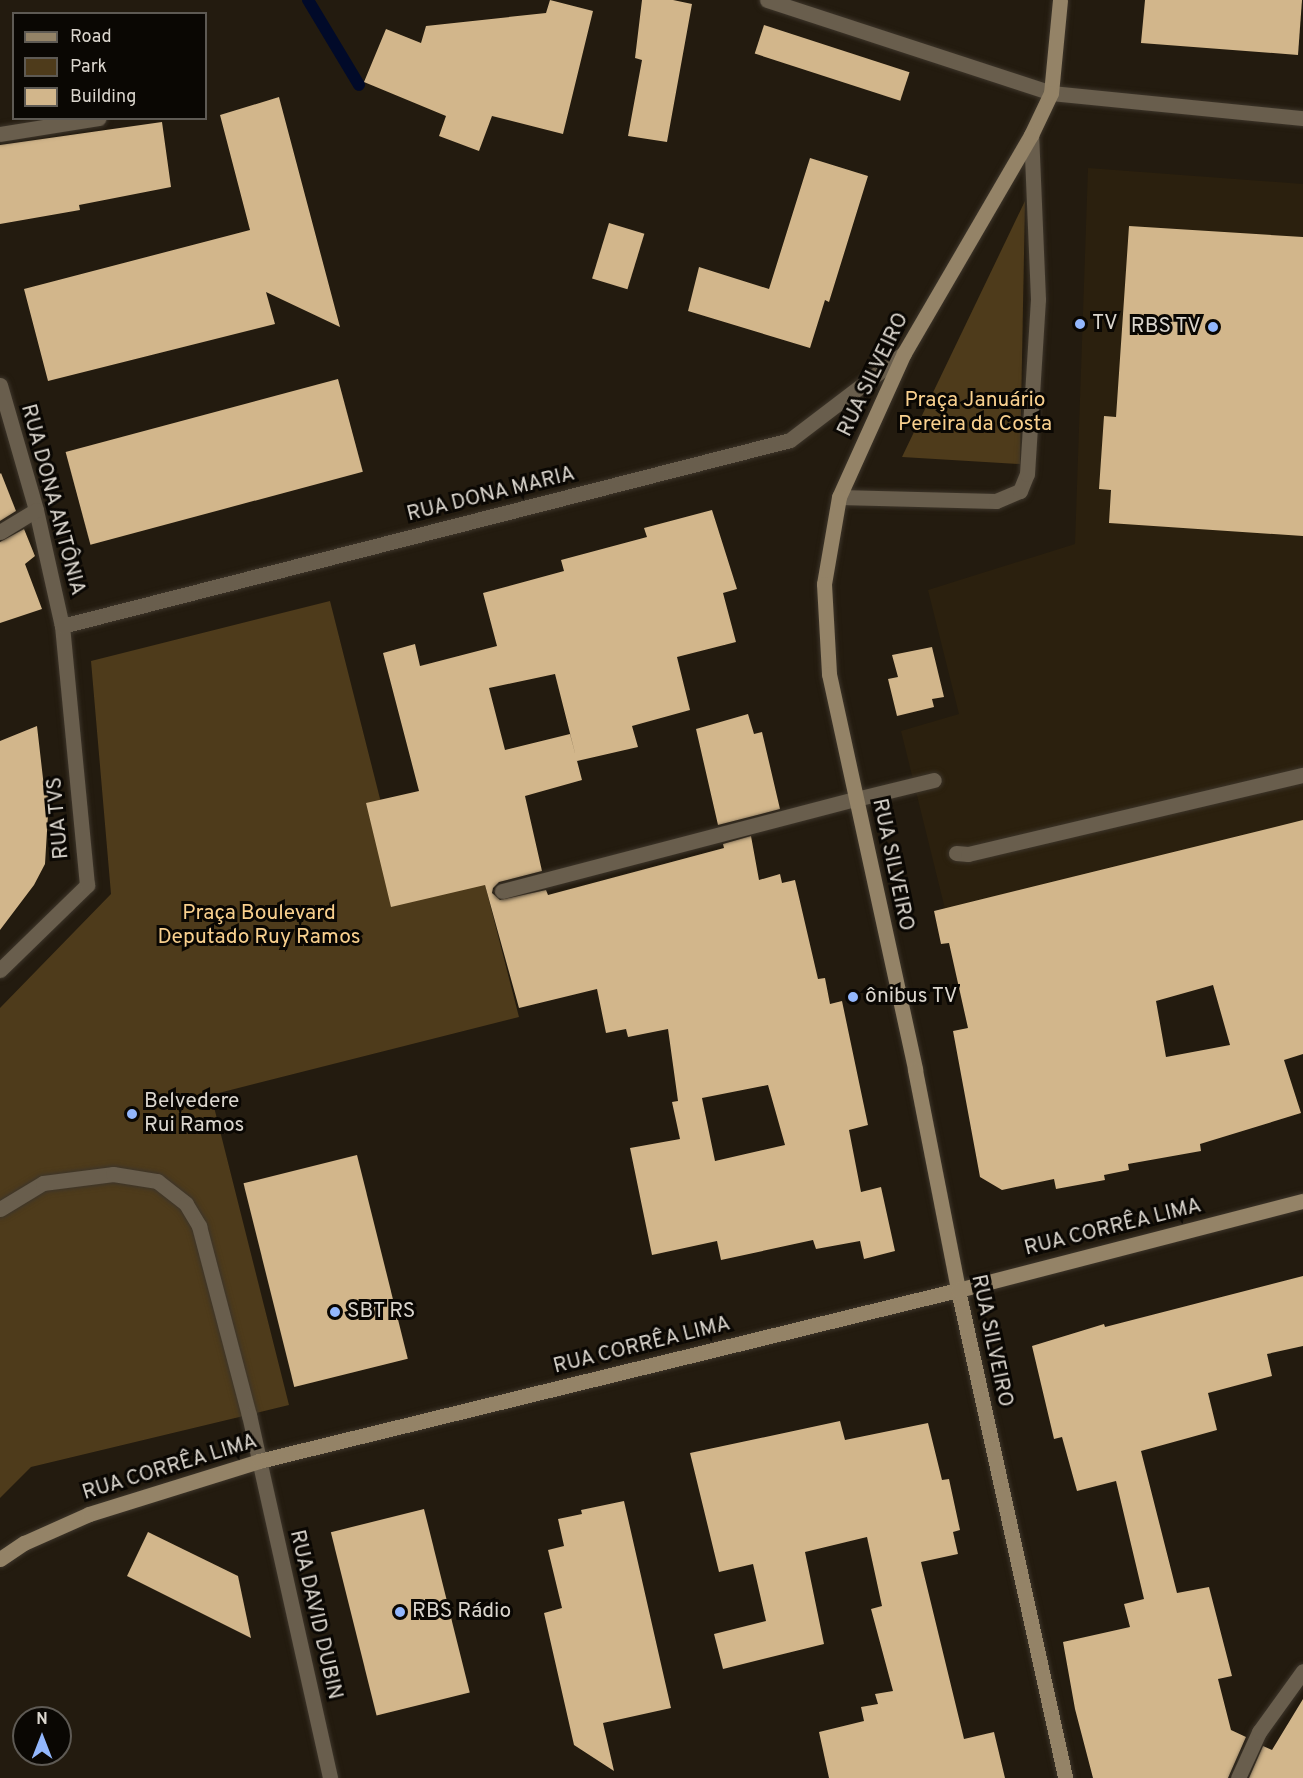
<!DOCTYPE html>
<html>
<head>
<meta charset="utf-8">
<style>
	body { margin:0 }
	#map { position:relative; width:1303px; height:1778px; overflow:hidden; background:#231b0f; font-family:Overpass,sans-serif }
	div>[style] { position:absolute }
	.built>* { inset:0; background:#2b200e }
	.green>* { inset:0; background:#4e3b1b }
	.stream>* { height:12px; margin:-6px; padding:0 6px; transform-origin:6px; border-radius:6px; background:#010a29 }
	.building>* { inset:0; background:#d2b68b; transform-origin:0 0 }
	.roads { filter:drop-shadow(0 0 2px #3d352a) drop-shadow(0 0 2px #3d352a) }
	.lane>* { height:15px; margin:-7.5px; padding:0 7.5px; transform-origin:7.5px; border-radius:7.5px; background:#695e4d }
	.street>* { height:15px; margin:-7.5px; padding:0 7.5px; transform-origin:7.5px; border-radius:7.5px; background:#695e4d }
	.secondary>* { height:15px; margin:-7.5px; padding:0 7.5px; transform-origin:7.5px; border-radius:7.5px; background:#948367 }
	.dots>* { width:16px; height:16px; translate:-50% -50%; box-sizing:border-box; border:3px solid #0a0703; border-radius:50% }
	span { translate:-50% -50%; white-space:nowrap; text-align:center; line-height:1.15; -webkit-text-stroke:6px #0a0703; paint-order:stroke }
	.poi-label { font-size:21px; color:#dbd6ce }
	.left { translate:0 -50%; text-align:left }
	.right { translate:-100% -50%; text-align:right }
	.street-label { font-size:21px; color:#dbd6ce }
	.park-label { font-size:21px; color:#f9d08e }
	.legend { position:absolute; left:12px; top:12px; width:195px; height:108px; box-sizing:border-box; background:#0a0703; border:2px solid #5e5a54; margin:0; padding:8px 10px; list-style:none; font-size:18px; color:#dbd6ce }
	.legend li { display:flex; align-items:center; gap:12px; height:30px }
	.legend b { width:30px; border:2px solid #5e5a54 }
	.north { position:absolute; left:12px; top:1706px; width:60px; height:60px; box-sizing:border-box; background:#0a0703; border:2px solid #5e5a54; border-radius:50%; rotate:0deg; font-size:16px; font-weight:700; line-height:24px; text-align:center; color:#dbd6ce }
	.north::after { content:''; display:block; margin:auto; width:21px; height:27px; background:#93b7fd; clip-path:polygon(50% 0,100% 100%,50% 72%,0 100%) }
</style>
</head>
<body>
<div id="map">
	<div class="built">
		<i style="clip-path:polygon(1088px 168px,1303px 184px,1303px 834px,947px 917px,901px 731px,959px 714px,928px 590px,1075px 544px)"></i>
	</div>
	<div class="green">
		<i style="clip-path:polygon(1025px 201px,1020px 464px,902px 457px)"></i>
		<i style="clip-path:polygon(330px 601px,396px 862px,474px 842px,519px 1017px,211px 1095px,289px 1405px,31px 1467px,0 1498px,0 1008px,111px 894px,91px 661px)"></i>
	</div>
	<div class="stream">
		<i style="left:308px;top:0;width:99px;rotate:59deg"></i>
	</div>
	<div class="building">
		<i style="clip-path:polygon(550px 0,593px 11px,563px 134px,492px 116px,479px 151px,439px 136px,446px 116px,364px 82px,386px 29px,421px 43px,426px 26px,546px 13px)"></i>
		<i style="clip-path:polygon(642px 0,673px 0,692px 4px,667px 142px,628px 136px,642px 60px,635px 58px)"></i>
		<i style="clip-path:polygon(1145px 0,1302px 0,1298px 55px,1141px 43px)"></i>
		<i style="left:764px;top:25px;width:153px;height:30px;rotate:18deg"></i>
		<i style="clip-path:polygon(279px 97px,340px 327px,266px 292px,275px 324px,48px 381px,24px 289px,250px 230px,220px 115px)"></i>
		<i style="clip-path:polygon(162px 122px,171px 187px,79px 205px,80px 210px,0 224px,0 145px)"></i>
		<i style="clip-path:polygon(810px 158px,868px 176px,829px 302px,825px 300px,810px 348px,688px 311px,699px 267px,769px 289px)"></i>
		<i style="left:609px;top:223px;width:37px;height:58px;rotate:17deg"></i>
		<i style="clip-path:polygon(1129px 226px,1303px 237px,1303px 536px,1109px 523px,1111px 490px,1099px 489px,1104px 416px,1116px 417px)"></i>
		<i style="left:338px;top:379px;width:96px;height:282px;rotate:75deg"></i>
		<i style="clip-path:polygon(1px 473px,16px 511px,0 521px,0 474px)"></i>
		<i style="clip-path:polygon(evenodd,712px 510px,737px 589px,723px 593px,736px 642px,677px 657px,690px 710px,632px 726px,638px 747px,577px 761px,555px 674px,489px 688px,505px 750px,570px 734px,582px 780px,525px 796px,542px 871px,499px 882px,493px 888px,492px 893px,500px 900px,546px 890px,548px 895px,724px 848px,723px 844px,751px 836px,759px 880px,780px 874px,782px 883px,795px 880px,818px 979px,825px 978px,830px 1004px,842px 1001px,868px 1125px,849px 1130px,861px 1192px,881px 1187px,895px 1251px,864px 1259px,860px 1241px,816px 1249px,813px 1240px,721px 1260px,717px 1241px,652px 1255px,630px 1148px,680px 1139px,672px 1102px,678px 1101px,668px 1029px,628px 1037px,626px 1029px,606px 1033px,597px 989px,519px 1008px,485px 885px,391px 907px,366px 803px,419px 791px,383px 653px,415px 644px,420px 666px,497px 646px,483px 593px,564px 571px,561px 560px,647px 537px,644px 528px,712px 510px,768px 1085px,785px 1145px,715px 1161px,702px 1098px,768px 1085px)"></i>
		<i style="clip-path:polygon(24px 529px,35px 556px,25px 564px,42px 609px,0 623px,0 542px)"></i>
		<i style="clip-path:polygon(932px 647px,944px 697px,932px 699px,934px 707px,897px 716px,888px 679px,898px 677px,892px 655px)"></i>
		<i style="clip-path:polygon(748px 714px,754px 734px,762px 732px,780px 809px,718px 825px,696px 729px)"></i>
		<i style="clip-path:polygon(37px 726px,44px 787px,49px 798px,45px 864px,34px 885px,0 930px,0 741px)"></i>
		<i style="clip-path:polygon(evenodd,1303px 820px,1303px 1054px,1284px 1060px,1301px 1113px,1200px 1144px,1201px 1151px,1128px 1164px,1129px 1170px,1104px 1175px,1105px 1180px,1056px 1189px,1054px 1179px,1002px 1190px,980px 1177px,953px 1031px,968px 1028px,949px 943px,941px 944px,934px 911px,1303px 820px,1213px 985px,1230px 1045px,1166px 1057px,1156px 1001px,1213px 985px)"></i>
		<i style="left:357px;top:1155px;width:210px;height:117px;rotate:76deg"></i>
		<i style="clip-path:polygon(1303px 1276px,1303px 1346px,1267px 1354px,1272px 1376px,1208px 1393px,1217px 1430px,1141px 1451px,1177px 1593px,1209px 1587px,1232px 1676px,1218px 1679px,1231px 1730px,1246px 1737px,1228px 1778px,1093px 1778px,1075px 1709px,1063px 1642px,1130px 1627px,1124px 1604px,1144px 1599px,1116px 1481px,1077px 1491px,1062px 1437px,1054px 1439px,1032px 1346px,1104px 1324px,1105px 1327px)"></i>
		<i style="clip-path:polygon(840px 1421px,845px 1440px,928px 1423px,942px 1480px,949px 1479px,960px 1530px,953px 1532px,958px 1554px,921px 1562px,964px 1739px,994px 1732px,1005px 1778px,829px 1778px,819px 1732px,864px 1721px,861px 1707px,878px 1704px,875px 1694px,893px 1691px,871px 1609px,882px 1606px,867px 1537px,805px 1552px,824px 1644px,723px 1669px,714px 1634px,766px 1621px,753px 1564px,719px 1572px,690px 1453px)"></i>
		<i style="clip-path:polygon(624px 1501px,671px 1708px,603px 1723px,614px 1771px,574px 1745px,544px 1613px,562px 1608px,548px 1550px,564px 1546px,558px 1519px,582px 1514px,581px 1510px)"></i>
		<i style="left:424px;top:1509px;width:189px;height:96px;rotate:76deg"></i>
		<i style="clip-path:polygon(148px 1532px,238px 1576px,251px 1638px,127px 1576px)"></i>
		<i style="clip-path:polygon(1303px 1699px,1303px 1778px,1249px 1778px,1263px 1746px,1272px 1750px)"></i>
	</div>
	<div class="roads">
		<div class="lane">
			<i style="left:0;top:134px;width:100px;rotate:-9.2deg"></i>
			<i style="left:0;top:385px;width:130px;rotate:73.9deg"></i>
			<i style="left:36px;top:510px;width:119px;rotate:77.4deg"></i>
			<i style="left:0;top:532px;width:42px;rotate:-31.4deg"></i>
			<i style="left:856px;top:799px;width:80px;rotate:-13.7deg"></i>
			<i style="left:956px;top:853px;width:12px;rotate:5deg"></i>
			<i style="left:968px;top:854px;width:344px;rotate:-13.3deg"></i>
			<i style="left:1238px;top:1778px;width:51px;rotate:-65.5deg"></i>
			<i style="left:1259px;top:1732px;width:75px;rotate:-54.2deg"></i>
		</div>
		<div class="street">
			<i style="left:767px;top:0;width:299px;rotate:18.1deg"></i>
			<i style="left:1051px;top:93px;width:253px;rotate:5.7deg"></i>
			<i style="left:839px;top:497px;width:157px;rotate:1.5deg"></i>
			<i style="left:996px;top:501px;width:26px;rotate:-23deg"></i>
			<i style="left:1020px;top:491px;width:18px;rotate:-68deg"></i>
			<i style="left:1027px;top:474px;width:175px;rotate:-86.4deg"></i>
			<i style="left:1038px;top:299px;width:164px;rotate:-92.4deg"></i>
			<i style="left:502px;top:891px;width:366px;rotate:-14.6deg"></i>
			<i style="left:0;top:970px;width:122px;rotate:-44.3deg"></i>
			<i style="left:87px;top:885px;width:260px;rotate:-95.5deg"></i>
			<i style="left:62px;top:626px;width:751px;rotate:-14.33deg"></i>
			<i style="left:790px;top:440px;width:143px;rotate:-37.3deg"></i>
			<i style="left:0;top:1209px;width:50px;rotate:-31.2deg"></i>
			<i style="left:43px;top:1183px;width:71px;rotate:-7.3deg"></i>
			<i style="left:113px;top:1174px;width:45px;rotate:9deg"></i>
			<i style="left:157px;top:1181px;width:37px;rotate:38deg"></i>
			<i style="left:186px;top:1204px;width:26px;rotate:59deg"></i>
			<i style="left:199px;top:1226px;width:196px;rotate:75.2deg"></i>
			<i style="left:249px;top:1415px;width:372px;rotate:77.4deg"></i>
		</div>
		<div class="secondary">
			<i style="left:1060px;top:0;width:93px;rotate:95.5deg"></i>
			<i style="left:1051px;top:93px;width:47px;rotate:115.5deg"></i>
			<i style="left:1031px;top:135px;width:252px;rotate:120.2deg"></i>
			<i style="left:904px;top:353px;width:158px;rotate:114.3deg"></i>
			<i style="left:839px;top:497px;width:88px;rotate:99.8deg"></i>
			<i style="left:824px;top:584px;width:90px;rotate:86.8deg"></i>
			<i style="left:829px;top:674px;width:405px;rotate:77.7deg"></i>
			<i style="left:915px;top:1070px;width:224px;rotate:78.9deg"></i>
			<i style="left:958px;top:1290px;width:500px;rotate:77.6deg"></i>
			<i style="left:0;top:1559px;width:29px;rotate:-34deg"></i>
			<i style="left:24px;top:1543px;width:71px;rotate:-24deg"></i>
			<i style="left:89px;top:1514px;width:178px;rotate:-17.3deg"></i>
			<i style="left:259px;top:1461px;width:720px;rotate:-13.75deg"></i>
			<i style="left:958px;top:1290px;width:356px;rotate:-14.5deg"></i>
		</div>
	</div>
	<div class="dots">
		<i style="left:1080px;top:324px;background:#93b7fd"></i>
		<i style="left:1213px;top:327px;background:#93b7fd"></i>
		<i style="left:853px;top:997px;background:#93b7fd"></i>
		<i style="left:132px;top:1114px;background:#93b7fd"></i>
		<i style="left:335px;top:1312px;background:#93b7fd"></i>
		<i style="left:400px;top:1612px;background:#93b7fd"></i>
	</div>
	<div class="poi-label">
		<span class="left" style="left:1092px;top:324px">TV</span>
		<span class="right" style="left:1201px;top:327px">RBS TV</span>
		<span class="left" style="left:865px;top:997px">ônibus TV</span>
		<span class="left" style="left:144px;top:1114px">Belvedere<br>Rui Ramos</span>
		<span class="left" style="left:347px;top:1312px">SBT RS</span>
		<span class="left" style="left:412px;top:1612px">RBS Rádio</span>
	</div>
	<div class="street-label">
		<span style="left:874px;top:375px;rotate:-64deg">RUA SILVEIRO</span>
		<span style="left:491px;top:495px;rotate:-14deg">RUA DONA MARIA</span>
		<span style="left:52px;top:500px;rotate:75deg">RUA DONA ANTÔNIA</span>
		<span style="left:59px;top:818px;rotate:-95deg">RUA TVS</span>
		<span style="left:892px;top:865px;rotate:78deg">RUA SILVEIRO</span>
		<span style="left:1113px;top:1228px;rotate:-14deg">RUA CORRÊA LIMA</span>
		<span style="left:991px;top:1341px;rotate:78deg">RUA SILVEIRO</span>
		<span style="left:642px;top:1346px;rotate:-14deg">RUA CORRÊA LIMA</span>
		<span style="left:170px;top:1468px;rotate:-17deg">RUA CORRÊA LIMA</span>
		<span style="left:315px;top:1615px;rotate:77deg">RUA DAVID DUBIN</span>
	</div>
	<div class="park-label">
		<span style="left:975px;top:413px">Praça Januário<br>Pereira da Costa</span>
		<span style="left:259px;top:926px">Praça Boulevard<br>Deputado Ruy Ramos</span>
	</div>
	<ul class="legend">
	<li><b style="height:8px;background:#948367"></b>Road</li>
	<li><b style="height:16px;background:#4e3b1b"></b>Park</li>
	<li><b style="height:16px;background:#d2b68b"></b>Building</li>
	</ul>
	<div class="north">N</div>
</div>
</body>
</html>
